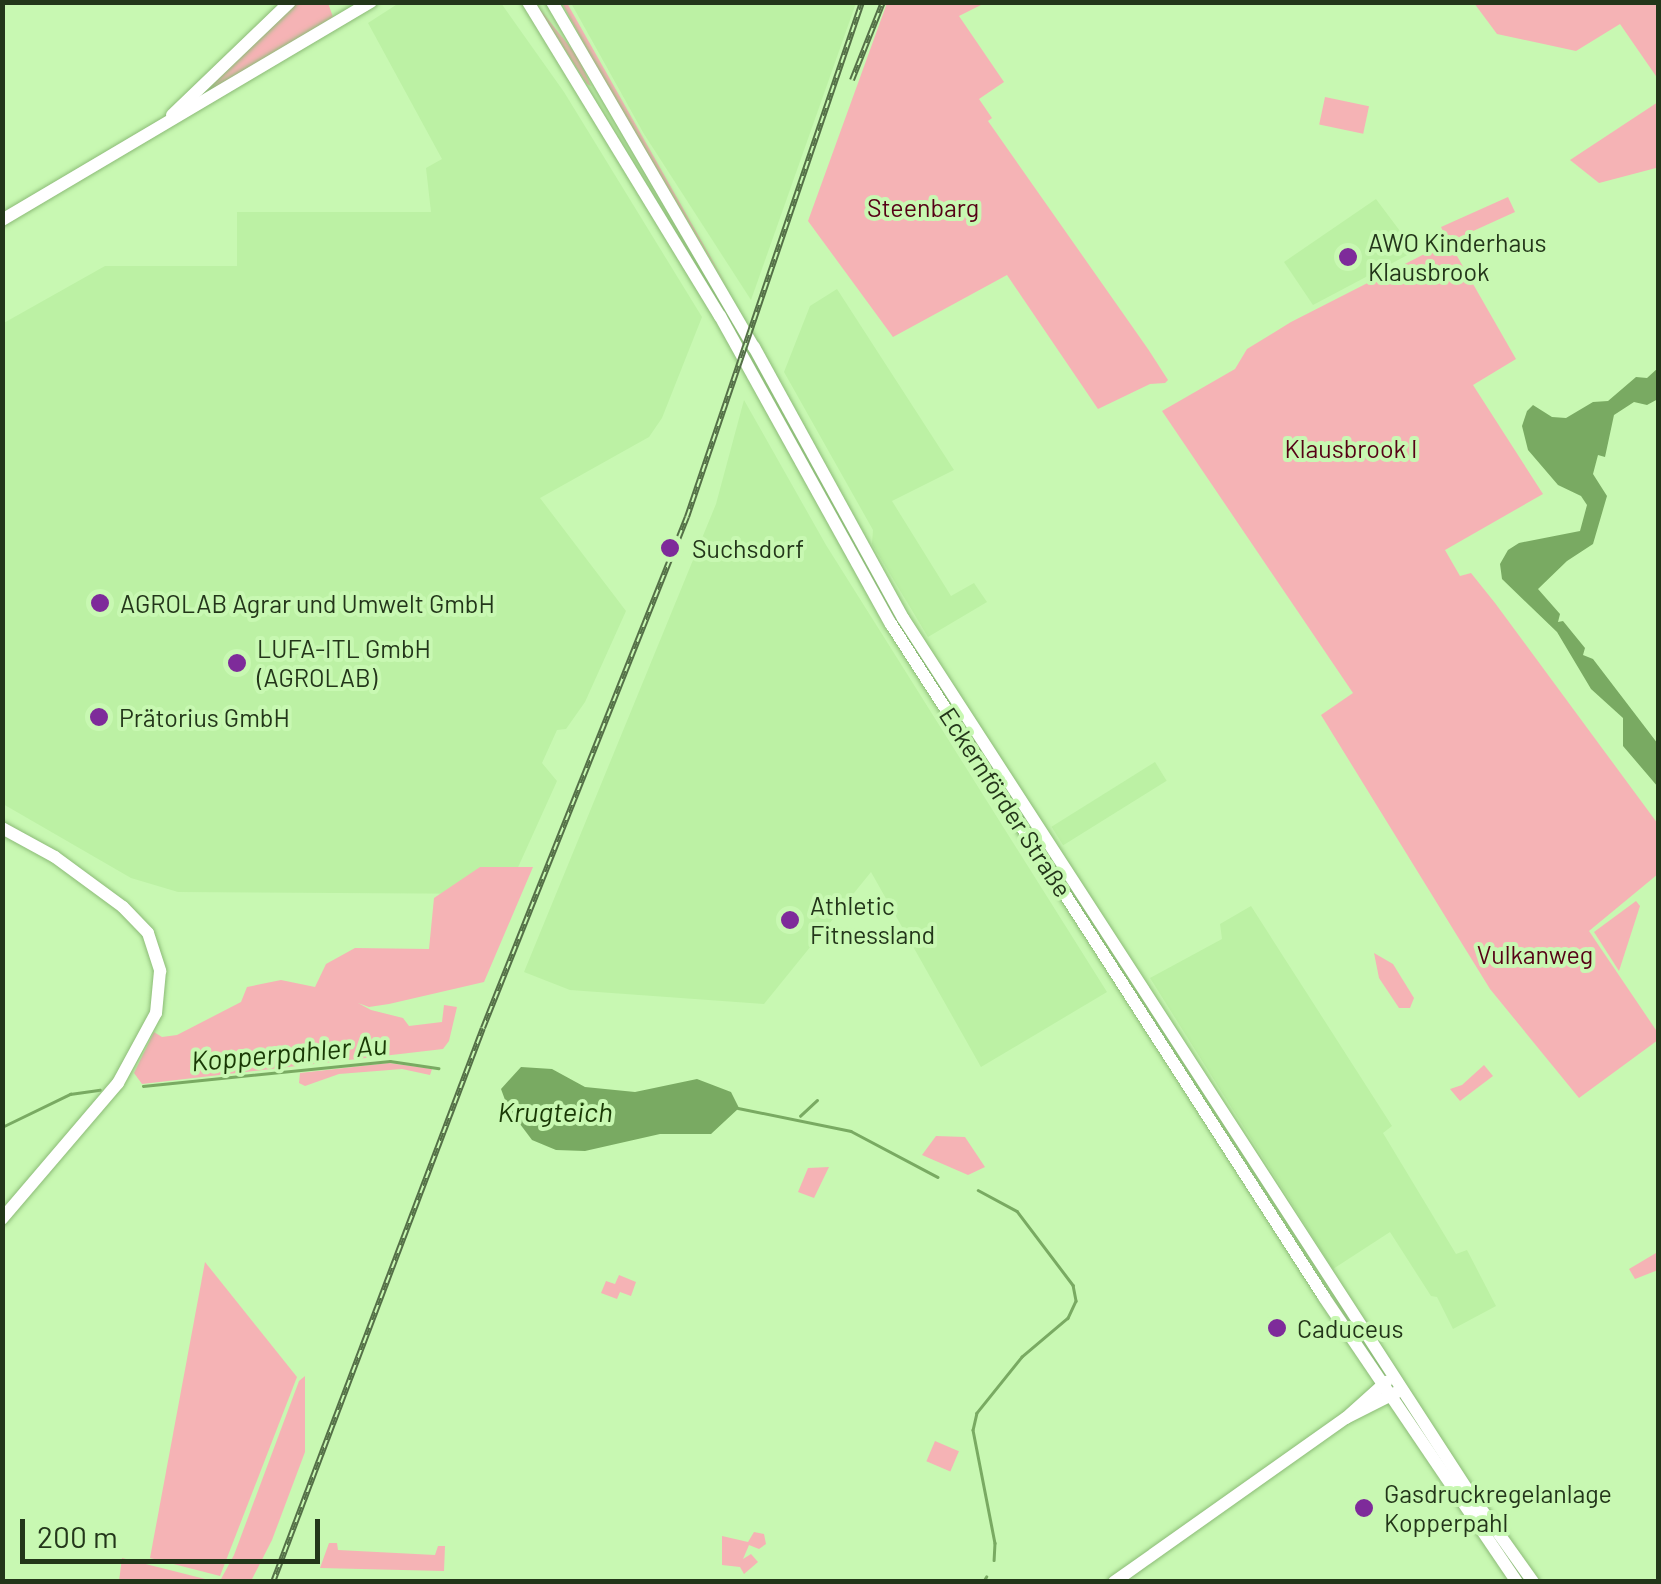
<!DOCTYPE html>
<html>
<head>
<meta charset="utf-8">
<style>
	body { margin:0 }
	#map { position:relative; width:1661px; height:1584px; overflow:hidden; background:#c8f8b2; font-family:Barlow,sans-serif }
	div>[style] { position:absolute }
	.built>* { inset:0; background:#bcf1a4; transform-origin:0 0 }
	.green>* { inset:0; background:#f5b3b5; transform-origin:0 0 }
	.water>* { inset:0; background:#79aa62 }
	.stream>* { height:2.5px; margin:-1.25px; padding:0 1.25px; transform-origin:1.25px; border-radius:1.25px; background:#79aa62 }
	.roads { filter:drop-shadow(0 0 2px #8cbb77) drop-shadow(0 0 2px #8cbb77) }
	.secondary>* { height:12px; margin:-6px; padding:0 6px; transform-origin:6px; border-radius:6px; background:#fff }
	.rail>* { height:6px; margin-top:-3px; transform-origin:0; background:repeating-linear-gradient(90deg,#c8f8b2 0 8px,#547047 0 16px); box-sizing:border-box; border-block:2px solid #547047 }
	.dots>* { width:28px; height:28px; translate:-50% -50%; box-sizing:border-box; border:5px solid #c8f8b2; border-radius:50% }
	span { translate:-50% -50%; white-space:nowrap; text-align:center; line-height:1.15; -webkit-text-stroke:8px #c8f8b2; paint-order:stroke }
	.park-label { font-size:25px; color:#560116 }
	.poi-label { font-size:25px; color:#23361a }
	.left { translate:0 -50%; text-align:left }
	.street-label { font-size:25px; color:#23361a }
	.water-label { font-size:28px; color:#193905; font-style:italic }
	.frame { position:absolute; inset:0; border:5px solid #23361a; pointer-events:none }
	.scale { position:absolute; left:20px; top:1519px; width:300px; height:45px; box-sizing:border-box; border:5px solid #23361a; border-top:0; padding-left:12px; font-size:30px; line-height:35px; white-space:nowrap; color:#23361a; -webkit-text-stroke:8px #c8f8b2; paint-order:stroke }
</style>
</head>
<body>
<div id="map">
	<div class="built">
		<i style="clip-path:polygon(399px 3px,501px 3px,564px 92px,702px 317px,662px 418px,649px 437px,540px 498px,626px 611px,585px 702px,566px 729px,557px 730px,542px 763px,557px 781px,506px 894px,178px 892px,131px 878px,3px 804px,2px 324px,105px 266px,237px 266px,237px 212px,431px 212px,426px 168px,442px 159px,368px 23px)"></i>
		<i style="clip-path:polygon(571px 3px,856px 3px,751px 300px,644px 134px)"></i>
		<i style="clip-path:polygon(1376px 199px,1415px 251px,1313px 305px,1284px 262px)"></i>
		<i style="clip-path:polygon(837px 289px,954px 470px,892px 501px,951px 596px,974px 583px,987px 602px,928px 637px,872px 544px,873px 530px,784px 372px,810px 306px)"></i>
		<i style="clip-path:polygon(744px 400px,826px 545px,1107px 992px,981px 1067px,871px 872px,764px 1004px,570px 990px,524px 972px,716px 504px)"></i>
		<i style="left:1155px;top:762px;width:22px;height:122px;rotate:58deg"></i>
		<i style="clip-path:polygon(1251px 906px,1392px 1126px,1383px 1133px,1456px 1254px,1467px 1250px,1496px 1306px,1453px 1329px,1437px 1297px,1431px 1296px,1390px 1232px,1333px 1269px,1150px 978px,1222px 939px,1220px 924px)"></i>
	</div>
	<div class="green">
		<i style="clip-path:polygon(296px 3px,328px 3px,333px 17px,196px 101px)"></i>
		<i style="clip-path:polygon(535px 3px,578px 57px,591px 86px,587px 84px)"></i>
		<i style="clip-path:polygon(562px 3px,567px 3px,728px 288px,610px 92px)"></i>
		<i style="clip-path:polygon(887px 3px,985px 3px,959px 16px,1004px 82px,979px 99px,992px 118px,988px 121px,1148px 349px,1168px 380px,1165px 383px,1150px 384px,1098px 409px,1007px 275px,893px 337px,808px 221px)"></i>
		<i style="clip-path:polygon(1474px 3px,1658px 3px,1658px 79px,1620px 24px,1576px 51px,1497px 34px)"></i>
		<i style="left:1325px;top:97px;width:45px;height:28px;rotate:12deg"></i>
		<i style="clip-path:polygon(1658px 102px,1656px 168px,1599px 183px,1570px 160px)"></i>
		<i style="clip-path:polygon(1508px 197px,1515px 212px,1449px 242px,1516px 359px,1473px 385px,1543px 494px,1445px 550px,1460px 576px,1471px 573px,1495px 603px,1658px 824px,1658px 874px,1589px 931px,1658px 1033px,1658px 1040px,1579px 1098px,1490px 989px,1321px 715px,1353px 693px,1162px 411px,1235px 369px,1247px 349px,1291px 322px,1448px 242px,1441px 227px)"></i>
		<i style="clip-path:polygon(480px 867px,533px 867px,484px 982px,389px 1004px,369px 1007px,358px 1003px,371px 1010px,403px 1018px,409px 1026px,442px 1022px,444px 1005px,457px 1007px,449px 1041px,443px 1049px,142px 1084px,134px 1073px,154px 1032px,162px 1037px,177px 1035px,241px 1002px,247px 987px,281px 980px,315px 987px,326px 964px,355px 948px,429px 949px,434px 898px)"></i>
		<i style="clip-path:polygon(1636px 901px,1640px 906px,1619px 971px,1594px 932px)"></i>
		<i style="clip-path:polygon(1374px 953px,1393px 964px,1414px 998px,1410px 1008px,1399px 1008px,1379px 978px)"></i>
		<i style="clip-path:polygon(389px 1063px,432px 1069px,430px 1075px,402px 1069px,339px 1074px,305px 1086px,299px 1083px,300px 1073px)"></i>
		<i style="clip-path:polygon(1484px 1065px,1493px 1076px,1460px 1101px,1450px 1089px,1462px 1085px)"></i>
		<i style="clip-path:polygon(936px 1136px,965px 1137px,985px 1167px,968px 1175px,922px 1155px)"></i>
		<i style="clip-path:polygon(829px 1167px,814px 1198px,798px 1192px,808px 1168px)"></i>
		<i style="clip-path:polygon(1656px 1253px,1658px 1270px,1635px 1279px,1629px 1269px)"></i>
		<i style="clip-path:polygon(205px 1262px,297px 1377px,220px 1576px,150px 1558px)"></i>
		<i style="clip-path:polygon(619px 1275px,636px 1282px,631px 1296px,620px 1292px,617px 1299px,601px 1293px,606px 1281px,615px 1284px)"></i>
		<i style="clip-path:polygon(305px 1376px,305px 1452px,272px 1540px,251px 1581px,220px 1581px,234px 1555px,299px 1381px)"></i>
		<i style="left:935px;top:1441px;width:26px;height:22px;rotate:23deg"></i>
		<i style="clip-path:polygon(754px 1532px,764px 1534px,766px 1544px,759px 1549px,749px 1545px,743px 1559px,751px 1554px,758px 1562px,744px 1574px,740px 1567px,722px 1565px,722px 1536px,748px 1542px)"></i>
		<i style="clip-path:polygon(329px 1543px,337px 1543px,338px 1550px,435px 1555px,438px 1546px,445px 1546px,444px 1571px,320px 1568px)"></i>
		<i style="clip-path:polygon(122px 1558px,213px 1581px,119px 1581px)"></i>
	</div>
	<div class="water">
		<i style="clip-path:polygon(1658px 368px,1658px 399px,1647px 405px,1634px 402px,1614px 415px,1605px 457px,1598px 455px,1593px 474px,1607px 496px,1593px 544px,1567px 561px,1538px 589px,1560px 614px,1558px 622px,1563px 621px,1585px 648px,1583px 655px,1593px 659px,1658px 744px,1658px 787px,1623px 746px,1623px 718px,1591px 689px,1557px 632px,1502px 579px,1500px 564px,1508px 550px,1519px 543px,1580px 531px,1587px 505px,1581px 496px,1558px 485px,1528px 450px,1522px 426px,1527px 411px,1533px 405px,1552px 417px,1566px 418px,1593px 402px,1608px 401px,1636px 377px,1647px 378px)"></i>
		<i style="clip-path:polygon(521px 1067px,552px 1069px,585px 1087px,635px 1092px,697px 1079px,731px 1092px,739px 1108px,711px 1134px,660px 1134px,585px 1151px,556px 1150px,532px 1140px,508px 1108px,501px 1089px)"></i>
	</div>
	<div class="stream">
		<i style="left:143px;top:1086px;width:248px;rotate:-5.8deg"></i>
		<i style="left:390px;top:1061px;width:49px;rotate:8.3deg"></i>
		<i style="left:738px;top:1108px;width:115px;rotate:11.5deg"></i>
		<i style="left:851px;top:1131px;width:98px;rotate:27.9deg"></i>
		<i style="left:800px;top:1116px;width:23px;rotate:-43deg"></i>
		<i style="left:2px;top:1127px;width:76px;rotate:-25.9deg"></i>
		<i style="left:70px;top:1094px;width:30px;rotate:-8deg"></i>
		<i style="left:978px;top:1190px;width:44px;rotate:28.3deg"></i>
		<i style="left:1017px;top:1211px;width:93px;rotate:52.9deg"></i>
		<i style="left:1073px;top:1285px;width:16px;rotate:79deg"></i>
		<i style="left:1076px;top:1301px;width:19px;rotate:115deg"></i>
		<i style="left:1068px;top:1318px;width:60px;rotate:139.7deg"></i>
		<i style="left:1022px;top:1357px;width:72px;rotate:128.8deg"></i>
		<i style="left:977px;top:1413px;width:17px;rotate:103deg"></i>
		<i style="left:973px;top:1430px;width:115px;rotate:79deg"></i>
		<i style="left:995px;top:1543px;width:17px;rotate:93deg"></i>
		<i style="left:983px;top:1582px;width:6px;rotate:-59deg"></i>
	</div>
	<div class="roads">
		<div class="secondary">
			<i style="left:528px;top:2px;width:368px;rotate:58.6deg"></i>
			<i style="left:720px;top:316px;width:352px;rotate:61deg"></i>
			<i style="left:891px;top:624px;width:800px;rotate:57.24deg"></i>
			<i style="left:1324px;top:1297px;width:344px;rotate:55.9deg"></i>
			<i style="left:552px;top:2px;width:400px;rotate:59.7deg"></i>
			<i style="left:754px;top:347px;width:309px;rotate:61.2deg"></i>
			<i style="left:903px;top:618px;width:1038px;rotate:57.08deg"></i>
			<i style="left:1467px;top:1489px;width:114px;rotate:54.6deg"></i>
			<i style="left:172px;top:115px;width:163px;rotate:-43.8deg"></i>
			<i style="left:2px;top:220px;width:429px;rotate:-30.6deg"></i>
			<i style="left:2px;top:828px;width:60px;rotate:28.7deg"></i>
			<i style="left:55px;top:857px;width:84px;rotate:36.3deg"></i>
			<i style="left:123px;top:907px;width:36px;rotate:46deg"></i>
			<i style="left:148px;top:933px;width:40px;rotate:72deg"></i>
			<i style="left:160px;top:971px;width:42px;rotate:95.4deg"></i>
			<i style="left:156px;top:1013px;width:80px;rotate:118.5deg"></i>
			<i style="left:118px;top:1083px;width:179px;rotate:130.5deg"></i>
			<i style="left:1348px;top:1417px;width:55px;rotate:-27deg"></i>
			<i style="left:1114px;top:1582px;width:284px;rotate:-35.3deg"></i>
			<i style="left:1346px;top:1418px;width:54px;rotate:-42deg"></i>
		</div>
	</div>
	<div class="rail">
		<i style="left:852px;top:80px;width:84px;rotate:-68.3deg"></i>
		<i style="left:273px;top:1582px;width:592px;rotate:-69.24deg"></i>
		<i style="left:483px;top:1028px;width:550px;rotate:-68.24deg"></i>
		<i style="left:687px;top:517px;width:544px;rotate:-71.23deg"></i>
	</div>
	<div class="dots">
		<i style="left:1348px;top:257px;background:#7e2b9a"></i>
		<i style="left:670px;top:548px;background:#7e2b9a"></i>
		<i style="left:100px;top:603px;background:#7e2b9a"></i>
		<i style="left:237px;top:663px;background:#7e2b9a"></i>
		<i style="left:99px;top:717px;background:#7e2b9a"></i>
		<i style="left:790px;top:920px;background:#7e2b9a"></i>
		<i style="left:1277px;top:1328px;background:#7e2b9a"></i>
		<i style="left:1364px;top:1508px;background:#7e2b9a"></i>
	</div>
	<div class="park-label">
		<span style="left:923px;top:207px">Steenbarg</span>
		<span style="left:1351px;top:448px">Klausbrook I</span>
		<span style="left:1535px;top:954px">Vulkanweg</span>
	</div>
	<div class="poi-label">
		<span class="left" style="left:1368px;top:257px">AWO Kinderhaus<br>Klausbrook</span>
		<span class="left" style="left:692px;top:548px">Suchsdorf</span>
		<span class="left" style="left:120px;top:603px">AGROLAB Agrar und Umwelt GmbH</span>
		<span class="left" style="left:257px;top:663px">LUFA-ITL GmbH<br>(AGROLAB)</span>
		<span class="left" style="left:119px;top:717px">Prätorius GmbH</span>
		<span class="left" style="left:810px;top:920px">Athletic<br>Fitnessland</span>
		<span class="left" style="left:1297px;top:1328px">Caduceus</span>
		<span class="left" style="left:1384px;top:1508px">Gasdruckregelanlage<br>Kopperpahl</span>
	</div>
	<div class="street-label">
		<span style="left:1006px;top:802px;rotate:57deg">Eckernförder Straße</span>
	</div>
	<div class="water-label">
		<span style="left:289px;top:1052px;rotate:-5deg">Kopperpahler Au</span>
		<span style="left:555px;top:1111px">Krugteich</span>
	</div>
	<div class="frame"></div>
	<div class="scale">200 m</div>
</div>
</body>
</html>
